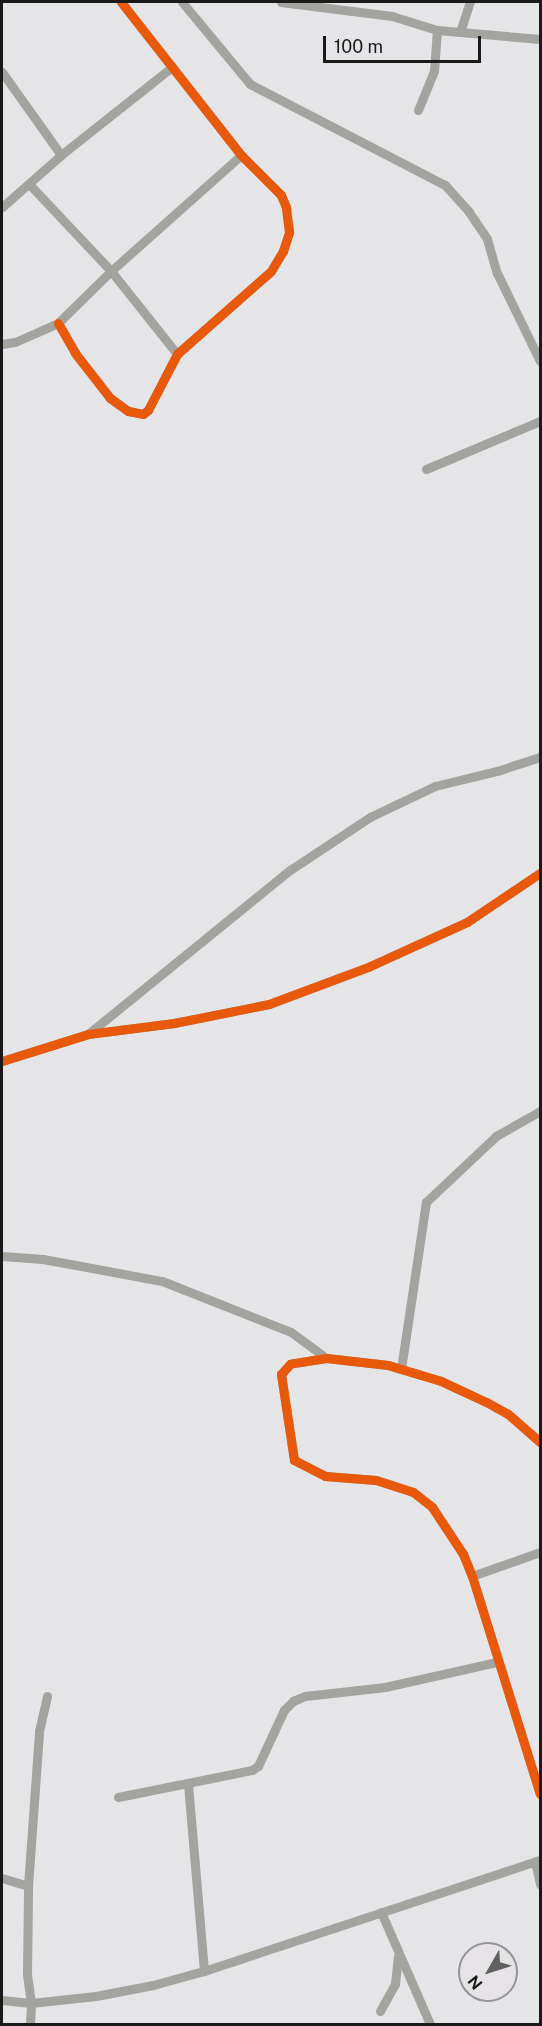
<!DOCTYPE html>
<html>
<head>
<meta charset="utf-8">
<style>
	body { margin:0 }
	#map { position:relative; width:542px; height:2026px; overflow:hidden; background:#e5e4e6; font-family:"Public Sans",sans-serif }
	div>[style] { position:absolute }
	.street>* { height:9px; margin:-4.5px; padding:0 4.5px; transform-origin:4.5px; border-radius:4.5px; background:#a3a39f }
	.cycleway>* { height:9px; margin:-4.5px; padding:0 4.5px; transform-origin:4.5px; border-radius:4.5px; background:#e8590c }
	span { translate:-50% -50%; white-space:nowrap; text-align:center; line-height:1.15; -webkit-text-stroke:4.5px #e6e3e7; paint-order:stroke }
	.frame { position:absolute; inset:0; border:3px solid #1b1a1b; pointer-events:none }
	.north { position:absolute; left:458px; top:1942px; width:60px; height:60px; box-sizing:border-box; background:#e6e3e7; border:2px solid #959395; border-radius:50%; rotate:231deg; font-size:16px; font-weight:700; line-height:24px; text-align:center; color:#1b1a1b }
	.north::after { content:''; display:block; margin:auto; width:21px; height:27px; background:#626162; clip-path:polygon(50% 0,100% 100%,50% 72%,0 100%) }
	.scale { position:absolute; left:323px; top:36px; width:158px; height:27px; box-sizing:border-box; border:3px solid #1b1a1b; border-top:0; padding-left:8px; font-size:18px; line-height:21px; white-space:nowrap; color:#1b1a1b; -webkit-text-stroke:4px #e6e3e7; paint-order:stroke }
</style>
</head>
<body>
<div id="map">
	<div class="street">
		<i style="left:182px;top:2px;width:107px;rotate:50.3deg"></i>
		<i style="left:250px;top:84px;width:220px;rotate:27.4deg"></i>
		<i style="left:445px;top:185px;width:36px;rotate:48deg"></i>
		<i style="left:469px;top:212px;width:32px;rotate:56deg"></i>
		<i style="left:487px;top:239px;width:35px;rotate:74deg"></i>
		<i style="left:497px;top:273px;width:98px;rotate:64deg"></i>
		<i style="left:281px;top:2px;width:112px;rotate:7.2deg"></i>
		<i style="left:392px;top:16px;width:47px;rotate:17.3deg"></i>
		<i style="left:437px;top:30px;width:103px;rotate:5deg"></i>
		<i style="left:460px;top:32px;width:32px;rotate:-72deg"></i>
		<i style="left:2px;top:72px;width:102px;rotate:54.6deg"></i>
		<i style="left:418px;top:110px;width:42px;rotate:-67.7deg"></i>
		<i style="left:434px;top:71px;width:41px;rotate:-85.8deg"></i>
		<i style="left:30px;top:185px;width:118px;rotate:46.7deg"></i>
		<i style="left:111px;top:271px;width:106px;rotate:51.5deg"></i>
		<i style="left:2px;top:207px;width:79px;rotate:-41.4deg"></i>
		<i style="left:61px;top:155px;width:142px;rotate:-38.4deg"></i>
		<i style="left:58px;top:323px;width:34px;rotate:60deg"></i>
		<i style="left:75px;top:353px;width:57px;rotate:52.1deg"></i>
		<i style="left:110px;top:398px;width:22px;rotate:36deg"></i>
		<i style="left:128px;top:411px;width:15px;rotate:11deg"></i>
		<i style="left:143px;top:414px;width:6px;rotate:-39deg"></i>
		<i style="left:148px;top:410px;width:63px;rotate:-62.6deg"></i>
		<i style="left:177px;top:354px;width:125px;rotate:-41.4deg"></i>
		<i style="left:271px;top:271px;width:23px;rotate:-59deg"></i>
		<i style="left:283px;top:251px;width:20px;rotate:-72deg"></i>
		<i style="left:289px;top:232px;width:25px;rotate:-97deg"></i>
		<i style="left:286px;top:207px;width:13px;rotate:-113deg"></i>
		<i style="left:281px;top:195px;width:57px;rotate:-135deg"></i>
		<i style="left:241px;top:155px;width:194px;rotate:-128.1deg"></i>
		<i style="left:2px;top:344px;width:13px;rotate:-9deg"></i>
		<i style="left:15px;top:342px;width:47px;rotate:-23.8deg"></i>
		<i style="left:58px;top:323px;width:74px;rotate:-44.5deg"></i>
		<i style="left:111px;top:271px;width:174px;rotate:-41.7deg"></i>
		<i style="left:426px;top:469px;width:124px;rotate:-22.8deg"></i>
		<i style="left:88px;top:1034px;width:260px;rotate:-39.1deg"></i>
		<i style="left:290px;top:870px;width:96px;rotate:-33.5deg"></i>
		<i style="left:370px;top:817px;width:72px;rotate:-25.5deg"></i>
		<i style="left:435px;top:786px;width:64px;rotate:-13.6deg"></i>
		<i style="left:497px;top:771px;width:45px;rotate:-18deg"></i>
		<i style="left:2px;top:1061px;width:90px;rotate:-17.4deg"></i>
		<i style="left:88px;top:1034px;width:87px;rotate:-7.3deg"></i>
		<i style="left:174px;top:1023px;width:97px;rotate:-11.3deg"></i>
		<i style="left:269px;top:1004px;width:106px;rotate:-20.5deg"></i>
		<i style="left:368px;top:967px;width:109px;rotate:-24.4deg"></i>
		<i style="left:467px;top:922px;width:88px;rotate:-33.9deg"></i>
		<i style="left:2px;top:1256px;width:41px;rotate:4.2deg"></i>
		<i style="left:43px;top:1259px;width:121px;rotate:10.5deg"></i>
		<i style="left:162px;top:1281px;width:139px;rotate:21.6deg"></i>
		<i style="left:291px;top:1332px;width:44px;rotate:36.6deg"></i>
		<i style="left:401px;top:1369px;width:169px;rotate:-81.5deg"></i>
		<i style="left:426px;top:1202px;width:96px;rotate:-43.3deg"></i>
		<i style="left:496px;top:1136px;width:51px;rotate:-29.6deg"></i>
		<i style="left:540px;top:1442px;width:43px;rotate:-138.8deg"></i>
		<i style="left:508px;top:1414px;width:25px;rotate:-151deg"></i>
		<i style="left:486px;top:1402px;width:50px;rotate:-155deg"></i>
		<i style="left:441px;top:1381px;width:55px;rotate:-163.2deg"></i>
		<i style="left:388px;top:1365px;width:62px;rotate:-173.6deg"></i>
		<i style="left:326px;top:1358px;width:36px;rotate:171deg"></i>
		<i style="left:290px;top:1364px;width:13px;rotate:132deg"></i>
		<i style="left:281px;top:1374px;width:87px;rotate:81.4deg"></i>
		<i style="left:294px;top:1460px;width:35px;rotate:27deg"></i>
		<i style="left:325px;top:1476px;width:51px;rotate:4.5deg"></i>
		<i style="left:376px;top:1480px;width:39px;rotate:18deg"></i>
		<i style="left:413px;top:1492px;width:24px;rotate:38deg"></i>
		<i style="left:432px;top:1507px;width:56px;rotate:56.6deg"></i>
		<i style="left:463px;top:1554px;width:24px;rotate:68deg"></i>
		<i style="left:472px;top:1576px;width:228px;rotate:72.7deg"></i>
		<i style="left:472px;top:1576px;width:72px;rotate:-19.4deg"></i>
		<i style="left:188px;top:1784px;width:188px;rotate:85.1deg"></i>
		<i style="left:118px;top:1797px;width:137px;rotate:-11.4deg"></i>
		<i style="left:252px;top:1770px;width:7px;rotate:-34deg"></i>
		<i style="left:258px;top:1766px;width:62px;rotate:-65.1deg"></i>
		<i style="left:284px;top:1710px;width:13px;rotate:-45deg"></i>
		<i style="left:293px;top:1701px;width:13px;rotate:-23deg"></i>
		<i style="left:305px;top:1696px;width:81px;rotate:-6.4deg"></i>
		<i style="left:385px;top:1687px;width:115px;rotate:-12.6deg"></i>
		<i style="left:535px;top:1862px;width:23px;rotate:77deg"></i>
		<i style="left:2px;top:1878px;width:27px;rotate:17deg"></i>
		<i style="left:381px;top:1912px;width:122px;rotate:66.4deg"></i>
		<i style="left:2px;top:2000px;width:29px;rotate:6deg"></i>
		<i style="left:31px;top:2003px;width:65px;rotate:-6.1deg"></i>
		<i style="left:96px;top:1996px;width:58px;rotate:-10.9deg"></i>
		<i style="left:153px;top:1985px;width:53px;rotate:-15.4deg"></i>
		<i style="left:204px;top:1971px;width:354px;rotate:-18.3deg"></i>
		<i style="left:380px;top:2011px;width:31px;rotate:-61deg"></i>
		<i style="left:395px;top:1984px;width:28px;rotate:-84deg"></i>
		<i style="left:30px;top:2024px;width:21px;rotate:-87deg"></i>
		<i style="left:31px;top:2003px;width:29px;rotate:-98deg"></i>
		<i style="left:27px;top:1974px;width:88px;rotate:-89.3deg"></i>
		<i style="left:28px;top:1886px;width:155px;rotate:-85.9deg"></i>
		<i style="left:39px;top:1731px;width:36px;rotate:-77deg"></i>
	</div>
	<div class="cycleway">
		<i style="left:58px;top:323px;width:34px;rotate:60deg"></i>
		<i style="left:75px;top:353px;width:57px;rotate:52.1deg"></i>
		<i style="left:110px;top:398px;width:22px;rotate:36deg"></i>
		<i style="left:128px;top:411px;width:15px;rotate:11deg"></i>
		<i style="left:143px;top:414px;width:6px;rotate:-39deg"></i>
		<i style="left:148px;top:410px;width:63px;rotate:-62.6deg"></i>
		<i style="left:177px;top:354px;width:125px;rotate:-41.4deg"></i>
		<i style="left:271px;top:271px;width:23px;rotate:-59deg"></i>
		<i style="left:283px;top:251px;width:20px;rotate:-72deg"></i>
		<i style="left:289px;top:232px;width:25px;rotate:-97deg"></i>
		<i style="left:286px;top:207px;width:13px;rotate:-113deg"></i>
		<i style="left:281px;top:195px;width:57px;rotate:-135deg"></i>
		<i style="left:241px;top:155px;width:194px;rotate:-128.1deg"></i>
		<i style="left:2px;top:1061px;width:90px;rotate:-17.4deg"></i>
		<i style="left:88px;top:1034px;width:87px;rotate:-7.3deg"></i>
		<i style="left:174px;top:1023px;width:97px;rotate:-11.3deg"></i>
		<i style="left:269px;top:1004px;width:106px;rotate:-20.5deg"></i>
		<i style="left:368px;top:967px;width:109px;rotate:-24.4deg"></i>
		<i style="left:467px;top:922px;width:88px;rotate:-33.9deg"></i>
		<i style="left:540px;top:1442px;width:43px;rotate:-138.8deg"></i>
		<i style="left:508px;top:1414px;width:25px;rotate:-151deg"></i>
		<i style="left:486px;top:1402px;width:50px;rotate:-155deg"></i>
		<i style="left:441px;top:1381px;width:55px;rotate:-163.2deg"></i>
		<i style="left:388px;top:1365px;width:62px;rotate:-173.6deg"></i>
		<i style="left:326px;top:1358px;width:36px;rotate:171deg"></i>
		<i style="left:290px;top:1364px;width:13px;rotate:132deg"></i>
		<i style="left:281px;top:1374px;width:87px;rotate:81.4deg"></i>
		<i style="left:294px;top:1460px;width:35px;rotate:27deg"></i>
		<i style="left:325px;top:1476px;width:51px;rotate:4.5deg"></i>
		<i style="left:376px;top:1480px;width:39px;rotate:18deg"></i>
		<i style="left:413px;top:1492px;width:24px;rotate:38deg"></i>
		<i style="left:432px;top:1507px;width:56px;rotate:56.6deg"></i>
		<i style="left:463px;top:1554px;width:24px;rotate:68deg"></i>
		<i style="left:472px;top:1576px;width:228px;rotate:72.7deg"></i>
	</div>
	<div class="frame"></div>
	<div class="north">N</div>
	<div class="scale">100 m</div>
</div>
</body>
</html>
